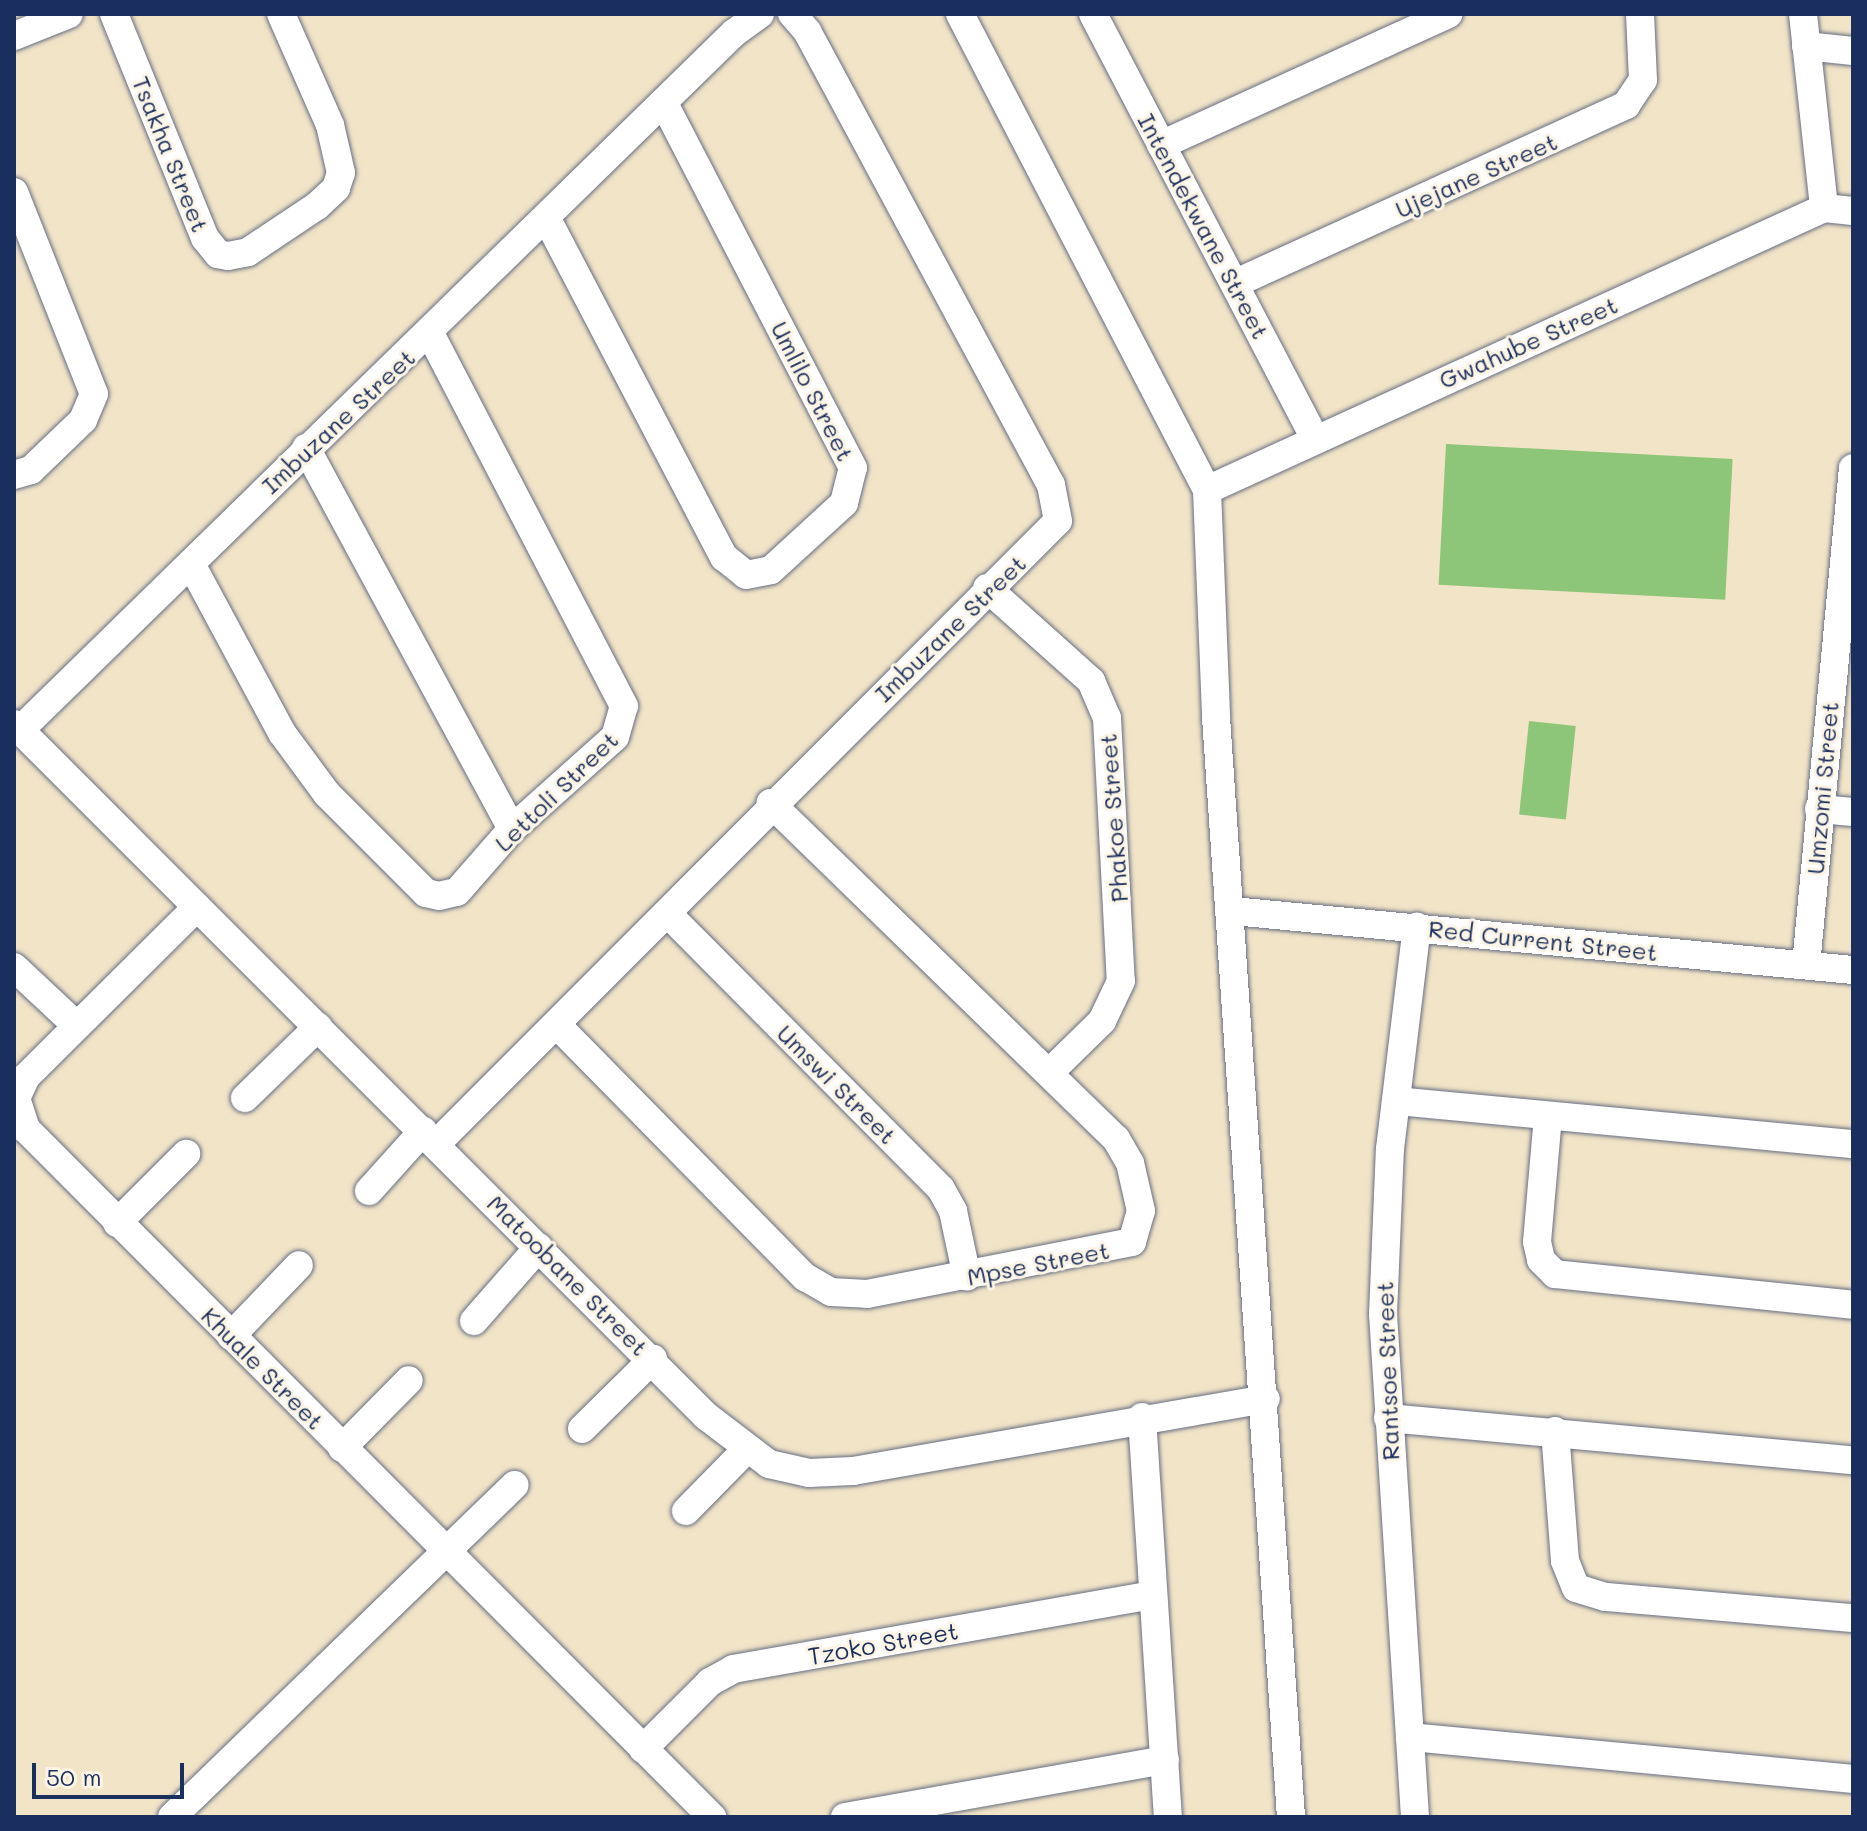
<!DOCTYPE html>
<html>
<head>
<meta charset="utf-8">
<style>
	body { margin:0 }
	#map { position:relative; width:1867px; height:1831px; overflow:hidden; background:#f2e4c7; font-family:Mali,sans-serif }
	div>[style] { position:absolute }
	.green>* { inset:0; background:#8ec679; transform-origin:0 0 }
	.roads { filter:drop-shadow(0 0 2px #666e83) drop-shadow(0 0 2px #666e83) }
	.minor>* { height:28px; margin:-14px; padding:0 14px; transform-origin:14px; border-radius:14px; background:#fff }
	span { translate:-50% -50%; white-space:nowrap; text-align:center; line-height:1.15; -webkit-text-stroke:6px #fcf5e5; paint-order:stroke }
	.street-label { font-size:24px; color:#1b2f5e }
	.frame { position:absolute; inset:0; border:16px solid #1b2f5e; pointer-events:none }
	.scale { position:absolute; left:32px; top:1763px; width:152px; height:36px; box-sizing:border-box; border:4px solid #1b2f5e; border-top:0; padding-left:10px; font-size:24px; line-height:28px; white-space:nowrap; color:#1b2f5e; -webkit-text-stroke:6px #fcf5e5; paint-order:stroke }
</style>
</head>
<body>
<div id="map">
	<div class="green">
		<i style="left:1446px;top:444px;width:287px;height:141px;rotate:3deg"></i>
		<i style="left:1529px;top:721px;width:47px;height:94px;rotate:6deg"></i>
	</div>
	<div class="roads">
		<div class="minor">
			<i style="left:114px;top:14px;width:242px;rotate:67.9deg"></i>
			<i style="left:205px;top:238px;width:21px;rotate:51deg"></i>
			<i style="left:218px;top:254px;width:10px;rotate:11deg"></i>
			<i style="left:228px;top:256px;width:20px;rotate:-11deg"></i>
			<i style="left:248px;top:252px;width:83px;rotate:-33.7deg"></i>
			<i style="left:317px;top:206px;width:26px;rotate:-43deg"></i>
			<i style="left:336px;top:188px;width:16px;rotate:-72deg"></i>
			<i style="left:341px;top:173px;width:49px;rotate:-102.9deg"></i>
			<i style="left:330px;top:125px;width:121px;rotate:-113.8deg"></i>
			<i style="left:960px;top:14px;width:536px;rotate:62.57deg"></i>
			<i style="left:1207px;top:490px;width:227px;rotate:87.7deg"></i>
			<i style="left:1216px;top:717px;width:1103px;rotate:86.1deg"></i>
			<i style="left:1093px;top:14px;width:479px;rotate:62.4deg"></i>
			<i style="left:1803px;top:14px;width:195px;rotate:83.8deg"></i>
			<i style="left:14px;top:36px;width:59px;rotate:-21.8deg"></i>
			<i style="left:1806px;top:46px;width:47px;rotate:6.1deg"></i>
			<i style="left:1161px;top:145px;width:316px;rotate:-24.5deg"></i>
			<i style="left:14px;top:192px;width:217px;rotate:68.4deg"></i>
			<i style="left:94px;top:394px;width:28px;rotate:113deg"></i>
			<i style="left:83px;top:420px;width:72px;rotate:136.1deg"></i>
			<i style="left:31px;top:470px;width:18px;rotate:164deg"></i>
			<i style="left:547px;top:219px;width:382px;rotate:62.4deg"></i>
			<i style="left:724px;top:557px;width:28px;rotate:39deg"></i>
			<i style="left:746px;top:575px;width:25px;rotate:-11deg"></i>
			<i style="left:771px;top:570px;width:99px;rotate:-42.5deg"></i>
			<i style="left:844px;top:503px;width:36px;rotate:-76deg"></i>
			<i style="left:853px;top:468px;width:411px;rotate:-117.4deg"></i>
			<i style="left:1236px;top:283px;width:429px;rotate:-24.5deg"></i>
			<i style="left:1626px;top:105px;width:30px;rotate:-56deg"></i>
			<i style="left:1643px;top:80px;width:66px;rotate:-92.6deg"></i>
			<i style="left:306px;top:448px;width:433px;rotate:61.6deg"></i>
			<i style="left:1207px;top:490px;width:678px;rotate:-24.56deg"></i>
			<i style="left:1824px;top:208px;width:29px;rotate:6deg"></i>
			<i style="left:191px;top:564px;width:192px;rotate:61.7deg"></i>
			<i style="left:282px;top:733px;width:76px;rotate:53.6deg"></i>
			<i style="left:327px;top:794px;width:140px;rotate:45deg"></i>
			<i style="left:426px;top:893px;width:13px;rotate:13deg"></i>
			<i style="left:439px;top:896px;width:18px;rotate:-13deg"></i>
			<i style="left:457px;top:892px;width:84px;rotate:-48.9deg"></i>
			<i style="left:512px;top:829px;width:138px;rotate:-41.8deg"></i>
			<i style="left:615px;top:737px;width:32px;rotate:-74deg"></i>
			<i style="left:624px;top:706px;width:420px;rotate:-117.5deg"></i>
			<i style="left:987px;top:588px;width:140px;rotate:41.8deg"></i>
			<i style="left:1091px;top:681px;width:40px;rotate:66.6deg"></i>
			<i style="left:1107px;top:718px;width:263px;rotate:87deg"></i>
			<i style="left:1121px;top:981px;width:44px;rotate:115.4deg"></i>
			<i style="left:1102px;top:1021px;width:71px;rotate:135.6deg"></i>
			<i style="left:14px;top:724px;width:979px;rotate:45deg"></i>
			<i style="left:706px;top:1416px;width:79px;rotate:37.3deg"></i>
			<i style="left:769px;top:1464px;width:41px;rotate:12.7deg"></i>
			<i style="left:809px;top:1473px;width:44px;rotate:-2.6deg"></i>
			<i style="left:853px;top:1471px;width:419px;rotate:-9.9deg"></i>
			<i style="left:20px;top:730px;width:998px;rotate:-44.31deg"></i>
			<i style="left:734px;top:33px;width:32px;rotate:-36deg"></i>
			<i style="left:1819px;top:809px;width:34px;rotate:5deg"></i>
			<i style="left:197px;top:907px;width:241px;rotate:135.2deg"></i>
			<i style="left:26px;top:1077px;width:23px;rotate:115deg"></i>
			<i style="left:16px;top:1098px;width:33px;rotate:72deg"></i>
			<i style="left:26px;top:1129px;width:972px;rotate:45.08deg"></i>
			<i style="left:1233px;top:911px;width:623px;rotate:5.44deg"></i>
			<i style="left:668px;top:914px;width:387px;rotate:45.2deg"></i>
			<i style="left:941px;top:1189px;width:25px;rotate:61deg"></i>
			<i style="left:953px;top:1211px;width:67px;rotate:78deg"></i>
			<i style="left:1806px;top:965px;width:499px;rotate:-84.6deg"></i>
			<i style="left:14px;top:967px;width:86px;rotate:43.1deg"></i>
			<i style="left:557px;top:1025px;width:354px;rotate:45.5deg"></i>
			<i style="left:805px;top:1277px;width:30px;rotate:30deg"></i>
			<i style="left:831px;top:1292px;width:36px;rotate:3deg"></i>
			<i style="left:867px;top:1294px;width:270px;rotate:-11.1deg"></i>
			<i style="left:1132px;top:1242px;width:32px;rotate:-74deg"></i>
			<i style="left:1141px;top:1211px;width:49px;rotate:-102.9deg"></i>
			<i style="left:1130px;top:1163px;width:28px;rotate:-120deg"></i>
			<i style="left:1116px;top:1139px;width:482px;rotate:-135.8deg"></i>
			<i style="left:245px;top:1098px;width:102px;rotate:-44.2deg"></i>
			<i style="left:1396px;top:1101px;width:459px;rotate:5.4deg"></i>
			<i style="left:1548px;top:1116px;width:126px;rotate:95deg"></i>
			<i style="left:1537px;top:1242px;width:18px;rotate:77deg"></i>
			<i style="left:1541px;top:1260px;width:20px;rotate:45deg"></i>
			<i style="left:1555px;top:1274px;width:300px;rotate:5.9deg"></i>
			<i style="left:436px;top:1144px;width:880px;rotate:-45.05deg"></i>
			<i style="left:1058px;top:521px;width:37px;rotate:-101deg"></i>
			<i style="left:1051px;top:485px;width:515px;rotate:-118.26deg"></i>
			<i style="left:807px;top:31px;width:23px;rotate:-131deg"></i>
			<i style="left:369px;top:1191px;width:81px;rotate:-48deg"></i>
			<i style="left:117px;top:1223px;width:98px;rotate:-45deg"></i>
			<i style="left:474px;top:1321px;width:98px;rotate:-48.7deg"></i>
			<i style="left:231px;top:1336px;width:98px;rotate:-46.2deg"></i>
			<i style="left:1142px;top:1417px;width:401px;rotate:86.3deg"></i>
			<i style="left:1388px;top:1418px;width:467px;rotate:5.2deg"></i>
			<i style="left:582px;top:1429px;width:100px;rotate:-44.6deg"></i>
			<i style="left:1555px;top:1431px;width:130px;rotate:85.6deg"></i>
			<i style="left:1565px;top:1561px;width:29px;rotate:68deg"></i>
			<i style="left:1576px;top:1588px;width:31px;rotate:17deg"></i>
			<i style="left:1606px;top:1597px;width:248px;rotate:4.9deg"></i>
			<i style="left:342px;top:1448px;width:95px;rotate:-45.4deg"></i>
			<i style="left:686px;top:1511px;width:86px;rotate:-45.5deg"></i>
			<i style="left:1410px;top:1737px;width:445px;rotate:5.4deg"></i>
			<i style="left:643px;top:1749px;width:95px;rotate:-45deg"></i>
			<i style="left:710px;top:1682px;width:26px;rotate:-29deg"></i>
			<i style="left:733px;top:1669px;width:426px;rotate:-10deg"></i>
			<i style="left:172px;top:1817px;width:477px;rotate:-44.1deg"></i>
			<i style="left:845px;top:1817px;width:325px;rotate:-10.1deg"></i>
			<i style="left:1415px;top:1817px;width:504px;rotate:-93.64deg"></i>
			<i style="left:1383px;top:1314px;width:165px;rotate:-87.6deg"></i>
			<i style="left:1390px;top:1149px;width:224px;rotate:-83.1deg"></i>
		</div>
	</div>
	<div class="street-label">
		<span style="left:171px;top:154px;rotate:68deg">Tsakha Street</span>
		<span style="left:1476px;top:175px;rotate:-24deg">Ujejane Street</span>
		<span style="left:1204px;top:226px;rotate:62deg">Intendekwane Street</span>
		<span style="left:1528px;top:342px;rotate:-24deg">Gwahube Street</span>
		<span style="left:813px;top:391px;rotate:63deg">Umlilo Street</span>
		<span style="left:338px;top:421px;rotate:-43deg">Imbuzane Street</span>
		<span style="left:950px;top:628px;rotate:-44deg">Imbuzane Street</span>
		<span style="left:1822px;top:788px;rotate:-85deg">Umzomi Street</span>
		<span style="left:556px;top:791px;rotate:-44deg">Lettoli Street</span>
		<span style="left:1113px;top:818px;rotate:-94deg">Phakoe Street</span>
		<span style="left:1543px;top:940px;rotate:6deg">Red Current Street</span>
		<span style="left:837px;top:1084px;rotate:45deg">Umswi Street</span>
		<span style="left:1038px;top:1263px;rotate:-11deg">Mpse Street</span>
		<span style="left:568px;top:1275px;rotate:45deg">Matoobane Street</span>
		<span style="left:263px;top:1368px;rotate:45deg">Khuale Street</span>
		<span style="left:1387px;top:1371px;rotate:-92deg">Rantsoe Street</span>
		<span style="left:883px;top:1643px;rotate:-10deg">Tzoko Street</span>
	</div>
	<div class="frame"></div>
	<div class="scale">50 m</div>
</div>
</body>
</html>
